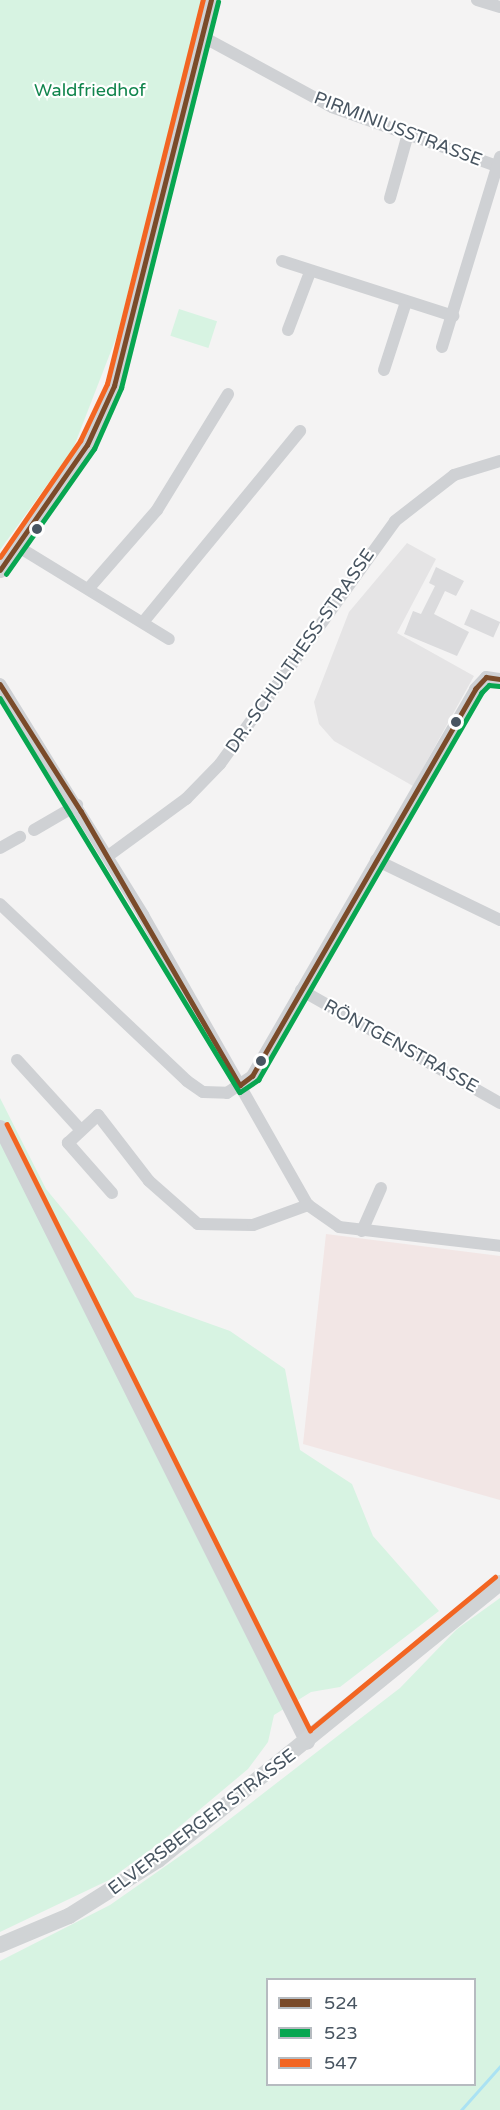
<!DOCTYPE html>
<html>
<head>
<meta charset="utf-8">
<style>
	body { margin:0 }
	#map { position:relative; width:500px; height:2110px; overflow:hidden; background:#f4f3f3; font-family:"Varela Round",sans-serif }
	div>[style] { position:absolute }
	.education>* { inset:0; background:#e5e4e5 }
	.medical>* { inset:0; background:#f2e6e5 }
	.green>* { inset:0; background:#d7f3e2; transform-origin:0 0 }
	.stream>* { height:3px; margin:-1.5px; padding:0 1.5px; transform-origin:1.5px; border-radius:1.5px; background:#aae2f3 }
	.building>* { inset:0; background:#dbdbdd; transform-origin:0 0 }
	.minor>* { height:12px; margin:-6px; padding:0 6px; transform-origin:6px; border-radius:6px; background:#cfd1d4 }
	.tertiary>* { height:15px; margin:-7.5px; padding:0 7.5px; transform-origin:7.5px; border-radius:7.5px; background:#cfd1d4 }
	.secondary>* { height:16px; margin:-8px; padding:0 8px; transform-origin:8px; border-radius:8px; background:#d0d3d5 }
	.bus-1>* { height:4.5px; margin:-2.25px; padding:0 2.25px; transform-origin:2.25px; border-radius:2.25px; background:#7a4b2a }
	.bus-2>* { height:4.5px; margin:-2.25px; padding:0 2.25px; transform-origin:2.25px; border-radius:2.25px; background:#07a650 }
	.bus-3>* { height:4.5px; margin:-2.25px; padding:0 2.25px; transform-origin:2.25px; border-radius:2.25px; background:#f26522 }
	.dots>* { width:16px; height:16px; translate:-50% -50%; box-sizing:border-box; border:3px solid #fff; border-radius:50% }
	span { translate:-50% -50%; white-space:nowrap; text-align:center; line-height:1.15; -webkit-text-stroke:4.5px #fff; paint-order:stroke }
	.park-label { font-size:18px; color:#11854d }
	.street-label { font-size:18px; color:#485561 }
	.legend { position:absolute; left:266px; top:1978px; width:210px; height:108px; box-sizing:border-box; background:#fff; border:2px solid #b6bbc0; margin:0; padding:8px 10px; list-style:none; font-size:18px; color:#485561 }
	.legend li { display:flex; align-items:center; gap:12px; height:30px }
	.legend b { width:30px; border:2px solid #b6bbc0 }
</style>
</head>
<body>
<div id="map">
	<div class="education">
		<i style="clip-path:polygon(407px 543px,436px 559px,397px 633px,474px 676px,413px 786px,334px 741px,319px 724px,314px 702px,349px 612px)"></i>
	</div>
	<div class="medical">
		<i style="clip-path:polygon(326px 1234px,500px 1256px,500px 1500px,303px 1444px)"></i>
	</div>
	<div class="green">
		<i style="clip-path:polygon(0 0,202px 0,118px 333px,73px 449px,0 550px)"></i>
		<i style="left:179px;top:309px;width:40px;height:28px;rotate:18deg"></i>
		<i style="clip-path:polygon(0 1098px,46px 1189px,135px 1297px,230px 1331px,285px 1369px,300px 1450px,352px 1484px,373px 1536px,439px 1611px,340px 1687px,311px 1692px,274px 1715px,268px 1742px,248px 1769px,161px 1842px,109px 1880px,0 1932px)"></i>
		<i style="clip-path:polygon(evenodd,500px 1598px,500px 2110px,0 2110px,0 1961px,110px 1905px,200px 1842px,400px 1688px,457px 1629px,500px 1598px,268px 1980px,474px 1980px,474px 2084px,268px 2084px,268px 1980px)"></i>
	</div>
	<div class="stream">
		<i style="left:461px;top:2110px;width:59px;rotate:-48.4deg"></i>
	</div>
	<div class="building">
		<i style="clip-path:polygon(436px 567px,464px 581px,456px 596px,445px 591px,434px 614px,469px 632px,457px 656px,404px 634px,413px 611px,421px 614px,435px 586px,429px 583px)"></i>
		<i style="left:471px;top:609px;width:32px;height:17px;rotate:24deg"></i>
	</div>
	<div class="minor">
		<i style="left:477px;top:0;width:24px;rotate:17deg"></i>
		<i style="left:205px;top:38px;width:145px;rotate:28.5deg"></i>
		<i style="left:332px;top:107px;width:178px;rotate:19.7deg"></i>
		<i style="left:390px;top:198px;width:66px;rotate:-74.3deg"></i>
		<i style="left:282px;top:261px;width:180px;rotate:17.8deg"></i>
		<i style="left:288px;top:330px;width:62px;rotate:-69.2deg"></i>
		<i style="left:442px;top:347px;width:199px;rotate:-73deg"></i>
		<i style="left:384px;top:370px;width:68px;rotate:-72.1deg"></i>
		<i style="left:17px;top:546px;width:178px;rotate:31.5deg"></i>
		<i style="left:89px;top:588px;width:103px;rotate:-48.9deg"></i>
		<i style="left:157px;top:510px;width:136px;rotate:-58.5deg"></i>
		<i style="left:144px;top:621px;width:246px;rotate:-50.6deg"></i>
		<i style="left:0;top:684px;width:272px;rotate:58.2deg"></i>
		<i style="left:143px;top:915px;width:334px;rotate:60.4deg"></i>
		<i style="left:308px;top:1205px;width:38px;rotate:35deg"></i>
		<i style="left:339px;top:1227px;width:162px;rotate:6.7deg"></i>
		<i style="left:34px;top:830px;width:50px;rotate:-30.2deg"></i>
		<i style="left:0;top:848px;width:23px;rotate:-29deg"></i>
		<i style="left:108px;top:856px;width:97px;rotate:-36.2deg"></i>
		<i style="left:186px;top:799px;width:49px;rotate:-45.8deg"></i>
		<i style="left:220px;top:764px;width:299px;rotate:-54.2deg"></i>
		<i style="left:395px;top:521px;width:75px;rotate:-37.9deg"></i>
		<i style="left:454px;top:475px;width:48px;rotate:-16.9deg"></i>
		<i style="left:376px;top:860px;width:138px;rotate:25.8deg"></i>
		<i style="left:0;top:904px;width:257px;rotate:43.4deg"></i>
		<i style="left:187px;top:1081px;width:19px;rotate:35deg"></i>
		<i style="left:203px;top:1092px;width:24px;rotate:2deg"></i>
		<i style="left:227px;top:1093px;width:30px;rotate:-34deg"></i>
		<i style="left:252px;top:1076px;width:447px;rotate:-60deg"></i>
		<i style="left:475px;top:689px;width:16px;rotate:-47deg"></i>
		<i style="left:486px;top:677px;width:14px;rotate:8deg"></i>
		<i style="left:301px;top:990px;width:229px;rotate:29.6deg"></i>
		<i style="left:17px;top:1060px;width:92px;rotate:47.6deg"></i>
		<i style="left:112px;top:1193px;width:67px;rotate:-131.3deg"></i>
		<i style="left:68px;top:1143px;width:41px;rotate:-43deg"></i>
		<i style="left:98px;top:1115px;width:83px;rotate:52.3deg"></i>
		<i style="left:149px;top:1181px;width:65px;rotate:41.3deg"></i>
		<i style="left:198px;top:1224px;width:55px;rotate:1deg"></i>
		<i style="left:253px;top:1225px;width:59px;rotate:-20deg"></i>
		<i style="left:362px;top:1231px;width:47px;rotate:-66.2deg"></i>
	</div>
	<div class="tertiary">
		<i style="left:0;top:570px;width:152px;rotate:-55.2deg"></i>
		<i style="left:87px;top:445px;width:65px;rotate:-65.4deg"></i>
		<i style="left:114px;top:386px;width:398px;rotate:-75.9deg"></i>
		<i style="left:0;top:1127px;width:687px;rotate:63.47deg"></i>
	</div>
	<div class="secondary">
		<i style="left:0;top:1945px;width:75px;rotate:-22.8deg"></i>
		<i style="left:69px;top:1916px;width:105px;rotate:-32.2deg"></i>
		<i style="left:158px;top:1860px;width:440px;rotate:-39deg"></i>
	</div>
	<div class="bus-1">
		<i style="left:0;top:570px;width:152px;rotate:-55.2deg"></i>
		<i style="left:87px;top:445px;width:65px;rotate:-65.4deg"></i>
		<i style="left:114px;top:386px;width:398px;rotate:-75.9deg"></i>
		<i style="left:0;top:684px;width:151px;rotate:57.5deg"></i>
		<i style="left:81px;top:811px;width:317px;rotate:59.9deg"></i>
		<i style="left:240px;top:1085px;width:15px;rotate:-37deg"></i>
		<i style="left:252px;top:1076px;width:447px;rotate:-60deg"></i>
		<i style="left:475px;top:689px;width:16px;rotate:-47deg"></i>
		<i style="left:486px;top:677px;width:14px;rotate:8deg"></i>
	</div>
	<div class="bus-2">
		<i style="left:6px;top:574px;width:153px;rotate:-54.9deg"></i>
		<i style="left:94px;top:449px;width:67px;rotate:-66.1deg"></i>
		<i style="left:121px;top:388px;width:398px;rotate:-75.9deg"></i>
		<i style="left:0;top:698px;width:461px;rotate:58.7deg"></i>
		<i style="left:240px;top:1092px;width:22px;rotate:-34deg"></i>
		<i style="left:258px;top:1080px;width:447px;rotate:-60deg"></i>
		<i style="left:481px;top:693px;width:11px;rotate:-45deg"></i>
		<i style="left:489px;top:685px;width:10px;rotate:6deg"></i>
	</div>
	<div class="bus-3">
		<i style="left:0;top:557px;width:141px;rotate:-55.4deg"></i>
		<i style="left:80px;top:441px;width:63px;rotate:-64.7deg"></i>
		<i style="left:107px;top:384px;width:396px;rotate:-76deg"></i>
		<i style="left:7px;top:1124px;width:678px;rotate:63.43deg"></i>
		<i style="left:310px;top:1730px;width:240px;rotate:-39.6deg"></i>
	</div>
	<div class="dots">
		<i style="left:37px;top:529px;background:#485561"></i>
		<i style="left:456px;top:722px;background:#485561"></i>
		<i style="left:261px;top:1061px;background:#485561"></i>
	</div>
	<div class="park-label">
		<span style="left:90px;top:90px">Waldfriedhof</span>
	</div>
	<div class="street-label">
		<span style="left:398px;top:129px;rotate:21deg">PIRMINIUSSTRASSE</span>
		<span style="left:300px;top:651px;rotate:-55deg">DR.-SCHULTHESS-STRASSE</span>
		<span style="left:401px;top:1046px;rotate:29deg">RÖNTGENSTRASSE</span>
		<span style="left:202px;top:1822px;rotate:-37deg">ELVERSBERGER STRASSE</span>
	</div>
	<ul class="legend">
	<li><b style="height:8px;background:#7a4b2a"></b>524</li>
	<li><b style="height:8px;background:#07a650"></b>523</li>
	<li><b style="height:8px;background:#f26522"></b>547</li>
	</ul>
</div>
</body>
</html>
